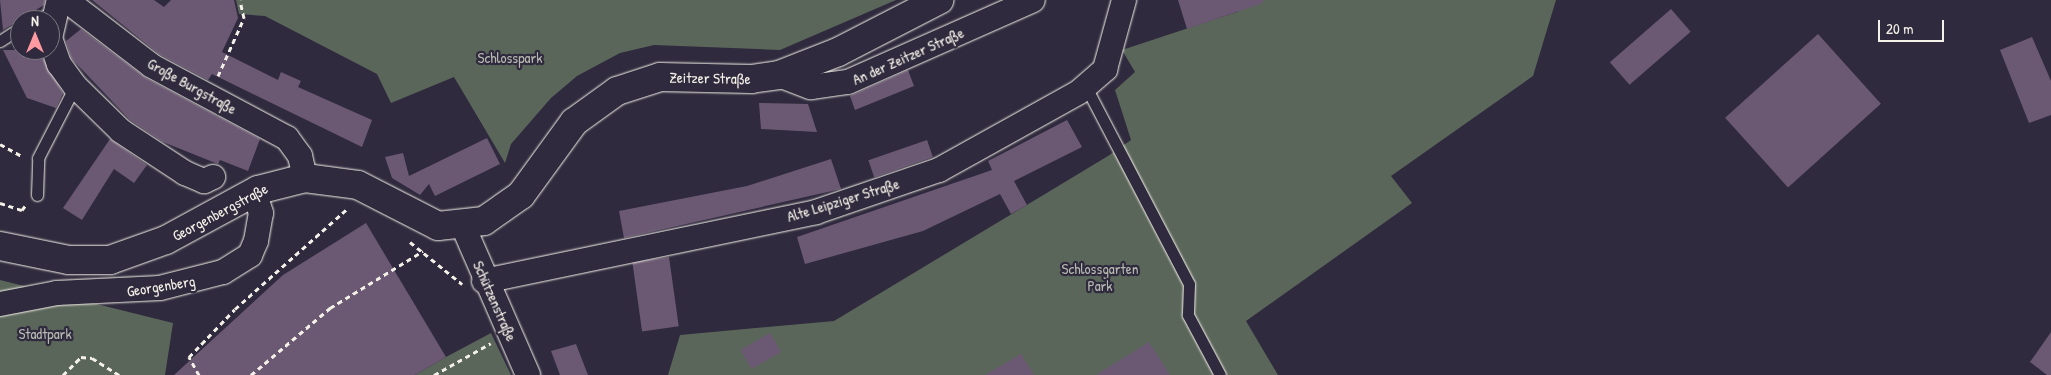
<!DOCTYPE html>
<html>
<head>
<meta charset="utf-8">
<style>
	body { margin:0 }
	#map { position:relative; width:2051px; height:375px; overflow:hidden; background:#2f2a3d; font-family:"Patrick Hand",sans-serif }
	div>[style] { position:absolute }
	.green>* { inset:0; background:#5b665b }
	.building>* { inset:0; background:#6b5973; transform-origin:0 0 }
	.path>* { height:3px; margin-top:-1.5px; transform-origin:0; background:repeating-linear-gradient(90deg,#f4f1e8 0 5px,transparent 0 9px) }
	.roads { filter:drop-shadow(0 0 1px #f4f1e8) drop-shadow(0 0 1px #f4f1e8) }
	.service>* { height:11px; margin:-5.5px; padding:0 5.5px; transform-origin:5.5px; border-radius:5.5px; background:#2f2a3d }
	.minor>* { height:24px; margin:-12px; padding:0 12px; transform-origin:12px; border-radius:12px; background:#2f2a3d }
	.secondary>* { height:28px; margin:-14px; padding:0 14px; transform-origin:14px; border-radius:14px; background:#2f2a3d }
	span { translate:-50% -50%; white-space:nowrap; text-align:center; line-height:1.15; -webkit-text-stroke:4.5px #2f2a3d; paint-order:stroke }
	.street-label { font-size:15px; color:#f4f1e8 }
	.park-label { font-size:15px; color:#b7b9b0 }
	.north { position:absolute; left:10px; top:10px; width:50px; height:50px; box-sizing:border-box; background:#2f2a3d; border:1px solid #7e7a81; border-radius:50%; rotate:0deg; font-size:14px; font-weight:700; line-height:20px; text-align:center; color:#f4f1e8 }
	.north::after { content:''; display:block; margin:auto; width:18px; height:22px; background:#ff9aa2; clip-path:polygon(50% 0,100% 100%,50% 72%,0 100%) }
	.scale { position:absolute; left:1878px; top:20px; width:66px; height:22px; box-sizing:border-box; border:2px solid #f4f1e8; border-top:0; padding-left:6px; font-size:15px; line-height:18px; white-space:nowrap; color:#f4f1e8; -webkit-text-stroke:4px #2f2a3d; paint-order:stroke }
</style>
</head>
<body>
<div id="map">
	<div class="green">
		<i style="clip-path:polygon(236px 0,896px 0,780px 50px,654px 45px,620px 53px,577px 76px,551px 98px,511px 144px,505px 163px,454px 77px,391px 103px,377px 74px,265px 16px,239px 14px)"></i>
		<i style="clip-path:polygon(1255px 0,1556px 0,1533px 76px,1391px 176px,1412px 203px,1246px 321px,1278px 375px,668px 375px,680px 335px,834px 321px,1108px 156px,1131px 140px,1115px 90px,1135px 72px,1122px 50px,1237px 12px)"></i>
		<i style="clip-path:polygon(0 280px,173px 323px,165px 375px,0 375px)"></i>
		<i style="clip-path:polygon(491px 333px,511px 375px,415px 375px,446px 357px)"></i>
	</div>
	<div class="building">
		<i style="clip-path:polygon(0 0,45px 0,44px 5px,3px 30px)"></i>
		<i style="clip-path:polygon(92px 0,154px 0,164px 7px,171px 0,234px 0,238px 18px,222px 52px,278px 80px,281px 72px,301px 81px,298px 87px,372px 120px,362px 147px,212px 74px,208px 80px,159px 54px)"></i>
		<i style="clip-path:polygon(1178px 0,1263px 0,1263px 3px,1187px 29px)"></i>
		<i style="left:1671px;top:9px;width:30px;height:81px;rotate:49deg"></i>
		<i style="clip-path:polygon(81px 29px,146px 78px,260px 139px,248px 171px,220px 160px,218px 164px,163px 142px,130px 120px,71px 58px,66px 41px)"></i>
		<i style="left:1818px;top:34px;width:94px;height:125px;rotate:48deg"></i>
		<i style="clip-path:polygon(2032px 37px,2051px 81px,2051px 115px,2029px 123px,2000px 50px)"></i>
		<i style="clip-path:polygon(3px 50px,38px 50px,63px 93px,56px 108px,27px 98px)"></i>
		<i style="clip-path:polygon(908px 70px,914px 86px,855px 110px,850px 96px)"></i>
		<i style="clip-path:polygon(759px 103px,808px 104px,817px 132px,761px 129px)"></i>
		<i style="clip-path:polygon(1067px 120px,1082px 147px,1014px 181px,1027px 205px,1011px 214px,1000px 194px,923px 231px,805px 264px,797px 237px,992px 170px,988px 161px)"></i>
		<i style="clip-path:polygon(487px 138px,500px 164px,435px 196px,429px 184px,420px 195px,392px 178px,385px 157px,403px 153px,409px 176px)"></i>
		<i style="clip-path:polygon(110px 139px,147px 165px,134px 183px,114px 169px,82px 220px,63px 208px)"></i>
		<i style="left:927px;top:140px;width:18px;height:62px;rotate:71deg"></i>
		<i style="clip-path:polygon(831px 159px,841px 189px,624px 238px,619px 211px,747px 186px)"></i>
		<i style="clip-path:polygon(366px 223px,446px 357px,415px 375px,174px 375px,283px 275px)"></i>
		<i style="left:669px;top:257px;width:70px;height:37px;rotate:82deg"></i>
		<i style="clip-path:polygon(2051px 332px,2051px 375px,2047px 375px,2030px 362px)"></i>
		<i style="left:770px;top:333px;width:22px;height:34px;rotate:60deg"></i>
		<i style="clip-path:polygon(1149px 342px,1170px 375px,1096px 375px)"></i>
		<i style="clip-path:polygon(576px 344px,588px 375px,560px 375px,551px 351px)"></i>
		<i style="clip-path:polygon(1021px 354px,1034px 375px,985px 375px)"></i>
	</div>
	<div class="path">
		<i style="left:218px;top:76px;width:64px;rotate:-65.9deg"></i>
		<i style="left:244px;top:18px;width:18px;rotate:-103deg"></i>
		<i style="left:0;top:144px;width:25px;rotate:29deg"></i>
		<i style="left:0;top:203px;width:23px;rotate:18deg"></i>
		<i style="left:22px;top:210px;width:5px;rotate:-53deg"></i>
		<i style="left:410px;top:242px;width:67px;rotate:38.9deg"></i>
		<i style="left:63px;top:375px;width:25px;rotate:-45deg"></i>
		<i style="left:81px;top:357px;width:11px;rotate:5deg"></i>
		<i style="left:92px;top:358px;width:32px;rotate:32deg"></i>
		<i style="left:199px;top:375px;width:21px;rotate:-119deg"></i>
		<i style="left:189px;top:357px;width:66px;rotate:-46.2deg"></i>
		<i style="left:235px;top:309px;width:150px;rotate:-41.8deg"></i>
		<i style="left:251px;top:375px;width:104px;rotate:-40.3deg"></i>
		<i style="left:330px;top:308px;width:109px;rotate:-31.5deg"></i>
		<i style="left:434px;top:375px;width:65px;rotate:-29.3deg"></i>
	</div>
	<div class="roads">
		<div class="service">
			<i style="left:36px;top:20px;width:19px;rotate:-25deg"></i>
			<i style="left:0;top:41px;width:24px;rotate:-33deg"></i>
			<i style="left:1086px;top:87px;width:222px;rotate:62.4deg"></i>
			<i style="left:1189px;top:284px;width:31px;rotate:92deg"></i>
			<i style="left:1188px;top:315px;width:68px;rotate:61.9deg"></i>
			<i style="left:37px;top:195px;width:37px;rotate:-88deg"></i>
			<i style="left:38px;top:158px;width:81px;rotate:-62.8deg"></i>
		</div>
		<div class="minor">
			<i style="left:66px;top:0;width:108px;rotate:37.5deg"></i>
			<i style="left:152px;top:66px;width:153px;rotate:28.1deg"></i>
			<i style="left:287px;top:138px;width:22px;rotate:54deg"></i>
			<i style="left:300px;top:156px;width:23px;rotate:77deg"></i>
			<i style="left:50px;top:38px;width:28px;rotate:71deg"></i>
			<i style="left:59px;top:64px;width:27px;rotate:54deg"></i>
			<i style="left:75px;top:86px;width:64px;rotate:44.4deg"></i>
			<i style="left:121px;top:131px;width:77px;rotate:33.3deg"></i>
			<i style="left:185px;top:173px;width:21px;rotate:23deg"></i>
			<i style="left:204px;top:181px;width:10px;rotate:-24deg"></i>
			<i style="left:50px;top:38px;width:39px;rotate:-77deg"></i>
			<i style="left:779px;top:75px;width:34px;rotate:21deg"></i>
			<i style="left:811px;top:87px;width:37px;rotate:-8deg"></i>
			<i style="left:848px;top:82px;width:202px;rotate:-23.9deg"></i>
			<i style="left:463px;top:226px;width:163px;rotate:66.4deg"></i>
			<i style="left:484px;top:281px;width:339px;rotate:-11.7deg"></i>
			<i style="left:816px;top:212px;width:130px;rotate:-18.9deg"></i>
			<i style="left:939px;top:170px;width:160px;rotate:-29.1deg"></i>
			<i style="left:1079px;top:92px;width:35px;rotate:-41deg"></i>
			<i style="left:1105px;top:69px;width:72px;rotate:-74.6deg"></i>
			<i style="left:0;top:304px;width:58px;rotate:-10.9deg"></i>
			<i style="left:57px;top:293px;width:103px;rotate:-2.8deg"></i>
			<i style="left:160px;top:288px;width:65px;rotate:-14.3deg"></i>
			<i style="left:223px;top:272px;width:32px;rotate:-32deg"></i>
			<i style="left:250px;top:255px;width:15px;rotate:-67deg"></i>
			<i style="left:256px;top:241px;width:28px;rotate:-80deg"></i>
			<i style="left:261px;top:213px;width:22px;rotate:-108deg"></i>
		</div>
		<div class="secondary">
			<i style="left:0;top:246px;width:70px;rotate:11.5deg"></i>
			<i style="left:69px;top:260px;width:41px"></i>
			<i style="left:110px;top:260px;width:59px;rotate:-19.7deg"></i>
			<i style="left:166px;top:240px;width:105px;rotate:-28.5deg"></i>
			<i style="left:258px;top:190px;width:49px;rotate:-14.3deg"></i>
			<i style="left:305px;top:178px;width:53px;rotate:7.5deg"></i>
			<i style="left:358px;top:185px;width:90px;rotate:27.1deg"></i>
			<i style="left:438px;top:226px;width:46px;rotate:-6.2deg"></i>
			<i style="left:484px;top:221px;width:45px;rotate:-35.1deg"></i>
			<i style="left:521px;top:195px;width:90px;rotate:-54deg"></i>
			<i style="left:574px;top:122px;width:53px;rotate:-35.8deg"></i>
			<i style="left:617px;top:91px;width:45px;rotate:-18deg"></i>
			<i style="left:660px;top:77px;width:91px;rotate:1.3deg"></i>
			<i style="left:751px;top:79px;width:28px;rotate:-8deg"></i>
			<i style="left:779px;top:75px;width:63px;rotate:-21.3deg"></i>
			<i style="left:838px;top:52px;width:114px;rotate:-27.2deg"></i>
		</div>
	</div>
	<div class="street-label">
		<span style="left:908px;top:56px;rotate:-24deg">An der Zeitzer Straße</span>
		<span style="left:710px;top:78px;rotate:1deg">Zeitzer Straße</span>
		<span style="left:192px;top:86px;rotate:29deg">Große Burgstraße</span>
		<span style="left:843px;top:200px;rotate:-17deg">Alte Leipziger Straße</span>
		<span style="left:220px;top:212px;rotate:-28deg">Georgenbergstraße</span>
		<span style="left:161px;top:286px;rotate:-9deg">Georgenberg</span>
		<span style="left:495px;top:301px;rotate:66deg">Schützenstraße</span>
	</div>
	<div class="park-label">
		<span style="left:510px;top:58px">Schlosspark</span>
		<span style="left:1100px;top:277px">Schlossgarten<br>Park</span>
		<span style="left:45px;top:334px">Stadtpark</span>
	</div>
	<div class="north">N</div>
	<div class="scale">20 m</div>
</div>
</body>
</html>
